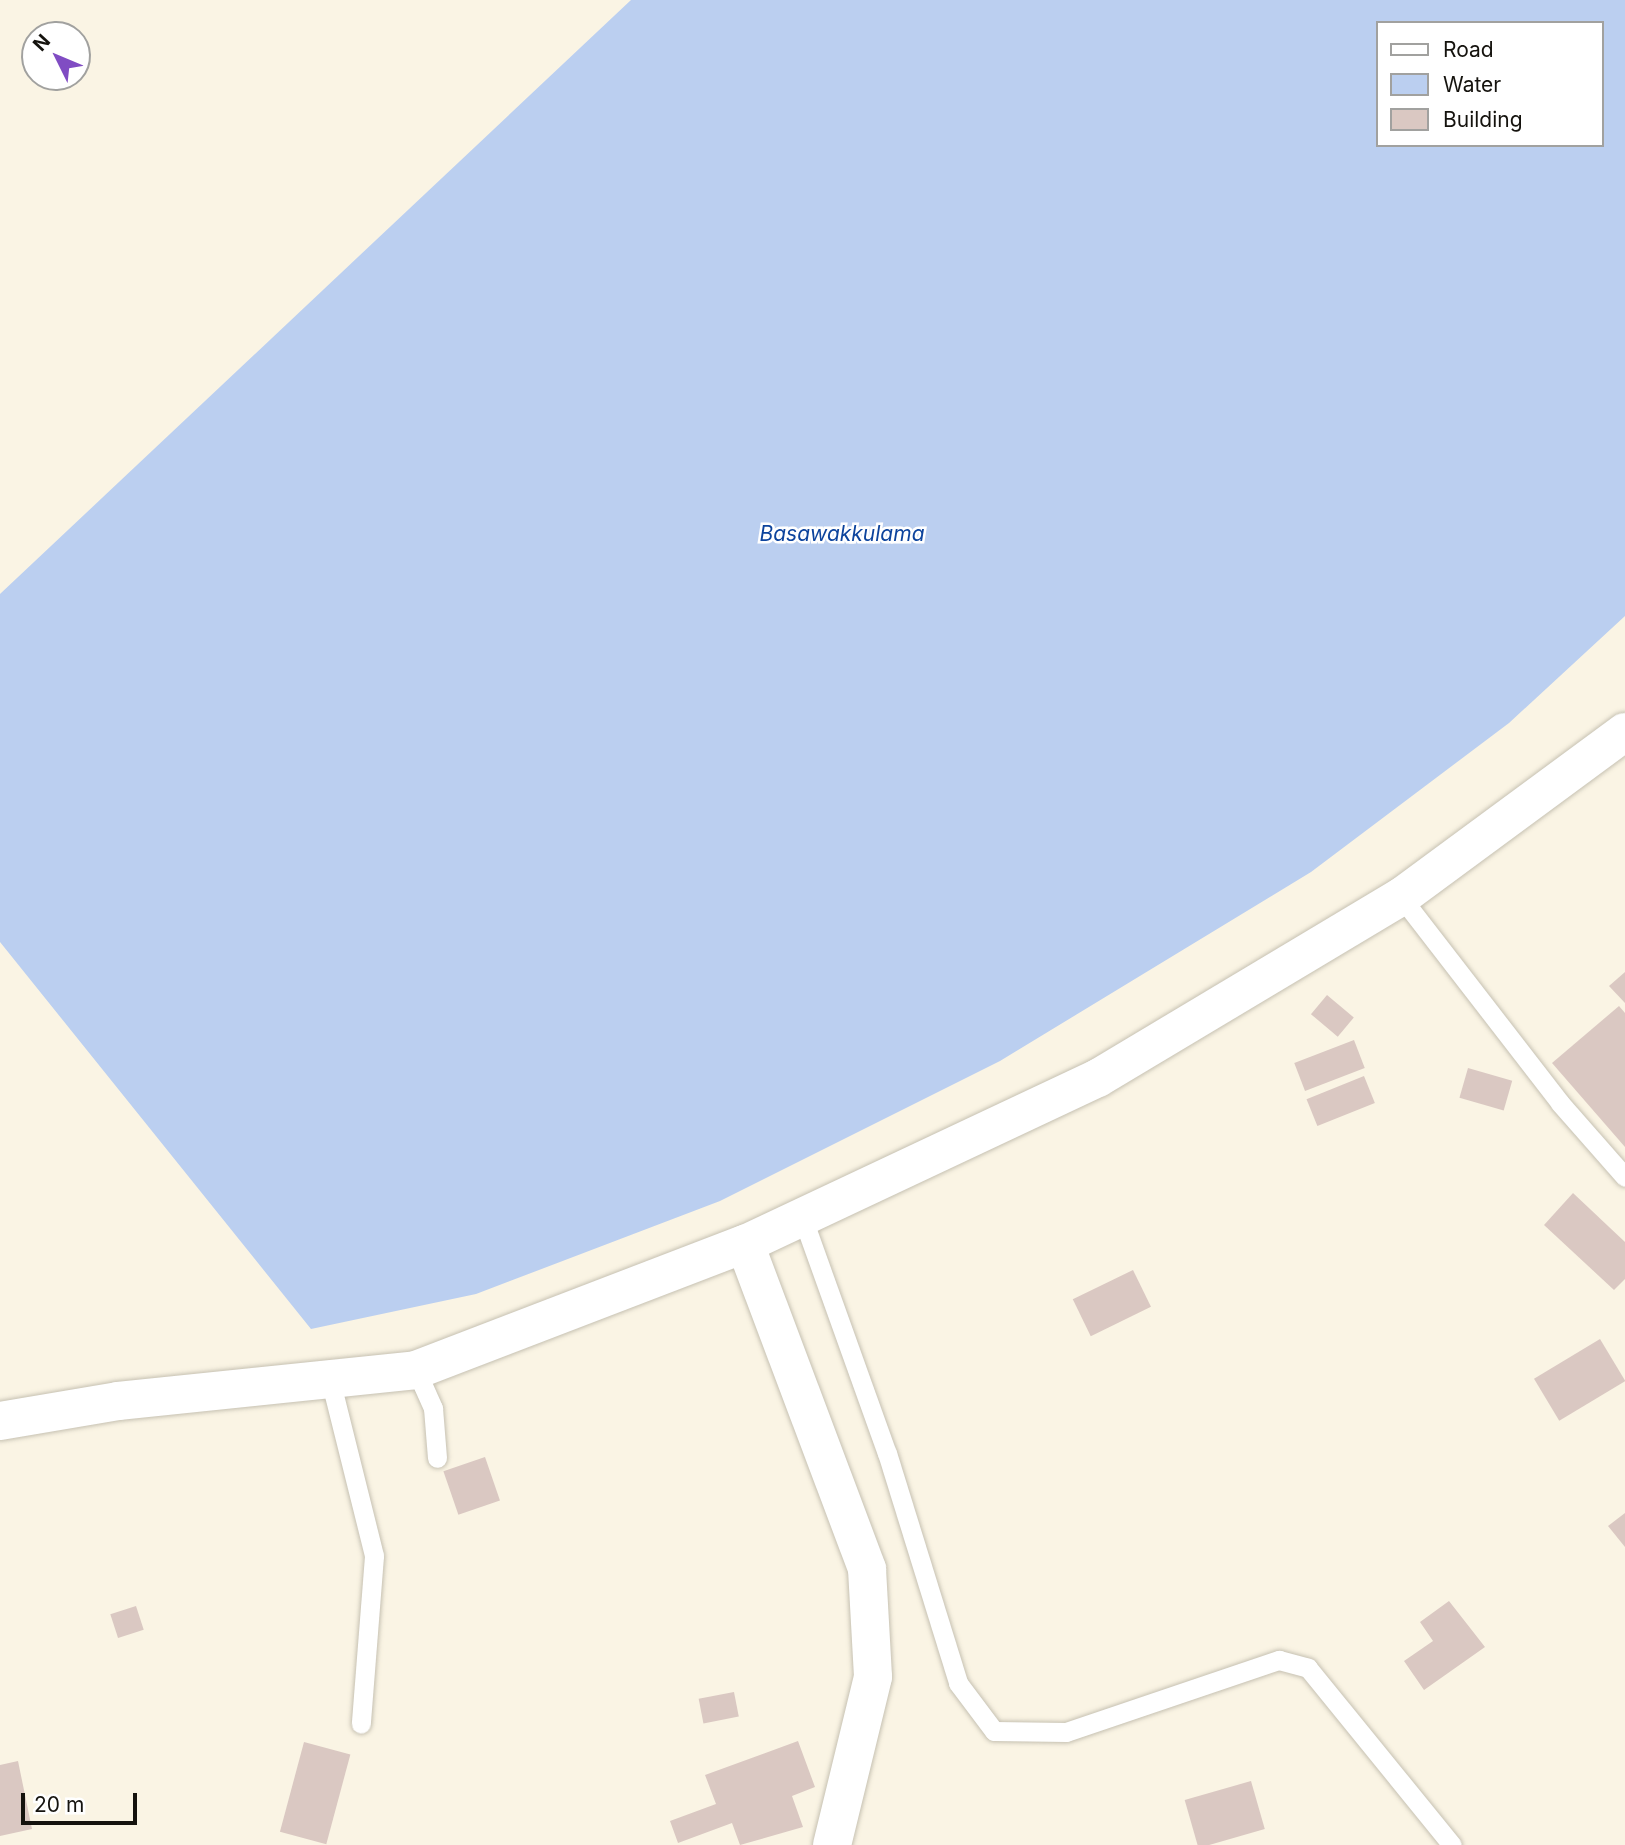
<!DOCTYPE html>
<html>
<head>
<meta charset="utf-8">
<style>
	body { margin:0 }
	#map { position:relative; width:1625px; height:1845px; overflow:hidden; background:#faf4e4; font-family:Inter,sans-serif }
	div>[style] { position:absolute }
	.water>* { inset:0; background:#bbcff0 }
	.building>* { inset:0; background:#dac8c2; transform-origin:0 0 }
	.roads { filter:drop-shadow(0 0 2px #c6c1b2) drop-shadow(0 0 2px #c6c1b2) }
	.lane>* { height:19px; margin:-9.5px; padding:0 9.5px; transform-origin:9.5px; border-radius:9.5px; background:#fff }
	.street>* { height:38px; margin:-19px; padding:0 19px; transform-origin:19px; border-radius:19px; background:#fff }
	.secondary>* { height:38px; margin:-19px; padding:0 19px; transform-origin:19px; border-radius:19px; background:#fff }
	span { translate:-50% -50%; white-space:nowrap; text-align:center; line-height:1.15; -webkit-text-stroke:5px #fff; paint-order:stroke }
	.water-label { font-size:21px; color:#0d449d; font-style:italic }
	.legend { position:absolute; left:1376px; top:21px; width:228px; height:126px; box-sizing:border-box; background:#fff; border:2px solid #a1a19f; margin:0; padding:9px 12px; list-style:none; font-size:21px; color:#15130e }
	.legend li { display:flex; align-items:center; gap:14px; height:35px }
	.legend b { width:35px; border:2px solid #a1a19f }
	.north { position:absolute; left:21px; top:21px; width:70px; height:70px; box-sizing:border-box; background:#fff; border:2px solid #a1a19f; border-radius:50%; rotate:313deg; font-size:19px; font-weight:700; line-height:28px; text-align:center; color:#15130e }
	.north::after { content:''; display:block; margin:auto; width:24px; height:32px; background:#804cc3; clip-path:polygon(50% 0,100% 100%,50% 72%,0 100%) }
	.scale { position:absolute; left:21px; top:1793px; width:116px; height:32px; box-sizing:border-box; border:4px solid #15130e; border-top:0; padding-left:9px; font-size:21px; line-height:24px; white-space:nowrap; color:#15130e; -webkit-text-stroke:5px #fff; paint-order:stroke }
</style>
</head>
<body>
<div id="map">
	<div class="water">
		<i style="clip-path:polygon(evenodd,631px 0,1625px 0,1625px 616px,1509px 723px,1311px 872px,1000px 1061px,720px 1201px,476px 1294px,311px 1329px,0 942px,0 594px,631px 0,1378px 23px,1602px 23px,1602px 145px,1378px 145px,1378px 23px)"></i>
	</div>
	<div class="building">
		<i style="clip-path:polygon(1625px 972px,1625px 1003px,1609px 986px)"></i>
		<i style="left:1327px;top:995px;width:35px;height:25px;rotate:40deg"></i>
		<i style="clip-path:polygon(1619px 1006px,1625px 1013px,1625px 1147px,1552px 1063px)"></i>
		<i style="left:1354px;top:1040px;width:30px;height:64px;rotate:69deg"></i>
		<i style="left:1468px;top:1068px;width:46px;height:31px;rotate:16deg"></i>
		<i style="left:1364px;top:1076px;width:29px;height:62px;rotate:68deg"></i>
		<i style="clip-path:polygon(1573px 1193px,1625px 1242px,1625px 1279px,1614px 1290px,1544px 1225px)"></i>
		<i style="left:1133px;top:1270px;width:41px;height:67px;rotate:64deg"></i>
		<i style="left:1600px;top:1339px;width:49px;height:77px;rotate:59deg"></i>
		<i style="left:485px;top:1457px;width:46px;height:44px;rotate:71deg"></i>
		<i style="clip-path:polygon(1625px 1513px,1625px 1547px,1608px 1526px)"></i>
		<i style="clip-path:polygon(1449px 1601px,1485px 1647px,1424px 1690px,1404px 1661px,1433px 1641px,1420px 1622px)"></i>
		<i style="left:136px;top:1606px;width:25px;height:27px;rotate:72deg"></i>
		<i style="left:734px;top:1692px;width:25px;height:36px;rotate:79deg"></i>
		<i style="clip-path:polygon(798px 1741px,815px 1787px,792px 1796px,803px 1827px,740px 1845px,732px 1823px,678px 1843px,670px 1821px,716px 1804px,705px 1775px)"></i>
		<i style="left:304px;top:1742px;width:48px;height:93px;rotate:15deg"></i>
		<i style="clip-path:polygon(18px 1761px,32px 1829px,0 1836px,0 1765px)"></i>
		<i style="left:1251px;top:1781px;width:50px;height:69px;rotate:74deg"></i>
	</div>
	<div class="roads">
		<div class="lane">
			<i style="left:1401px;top:897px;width:260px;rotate:52.3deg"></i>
			<i style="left:1560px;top:1103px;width:98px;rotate:48.7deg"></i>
			<i style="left:803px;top:1219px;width:249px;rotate:70.3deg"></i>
			<i style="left:887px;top:1453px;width:241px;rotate:72.8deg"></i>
			<i style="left:958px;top:1683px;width:60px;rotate:53.1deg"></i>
			<i style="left:994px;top:1731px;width:72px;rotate:0.8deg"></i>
			<i style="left:1066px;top:1732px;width:225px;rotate:-18.7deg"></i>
			<i style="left:1279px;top:1660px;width:30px;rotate:15deg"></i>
			<i style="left:1308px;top:1668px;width:228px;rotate:50.9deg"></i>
			<i style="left:416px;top:1370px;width:42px;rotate:65.9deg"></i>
			<i style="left:433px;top:1408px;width:50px;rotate:85.4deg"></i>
			<i style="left:331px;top:1383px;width:178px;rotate:76deg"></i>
			<i style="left:374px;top:1556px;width:168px;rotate:94.5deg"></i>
		</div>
		<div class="street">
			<i style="left:745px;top:1244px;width:347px;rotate:69.4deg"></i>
			<i style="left:867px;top:1569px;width:108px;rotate:86.8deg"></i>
			<i style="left:873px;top:1677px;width:173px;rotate:103.7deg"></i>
		</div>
		<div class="secondary">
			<i style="left:0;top:1421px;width:120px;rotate:-9.6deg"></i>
			<i style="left:118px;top:1401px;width:300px;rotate:-5.9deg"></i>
			<i style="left:416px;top:1370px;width:352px;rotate:-21deg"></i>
			<i style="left:745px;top:1244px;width:390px;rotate:-25.2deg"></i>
			<i style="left:1098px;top:1078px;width:353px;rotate:-30.9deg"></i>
			<i style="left:1401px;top:897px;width:278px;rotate:-36.4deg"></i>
		</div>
	</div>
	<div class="water-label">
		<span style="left:842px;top:534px">Basawakkulama</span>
	</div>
	<ul class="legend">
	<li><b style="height:9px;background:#fff"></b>Road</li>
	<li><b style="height:19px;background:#bbcff0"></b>Water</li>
	<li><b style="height:19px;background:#dac8c2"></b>Building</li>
	</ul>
	<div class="north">N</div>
	<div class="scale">20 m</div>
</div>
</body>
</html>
